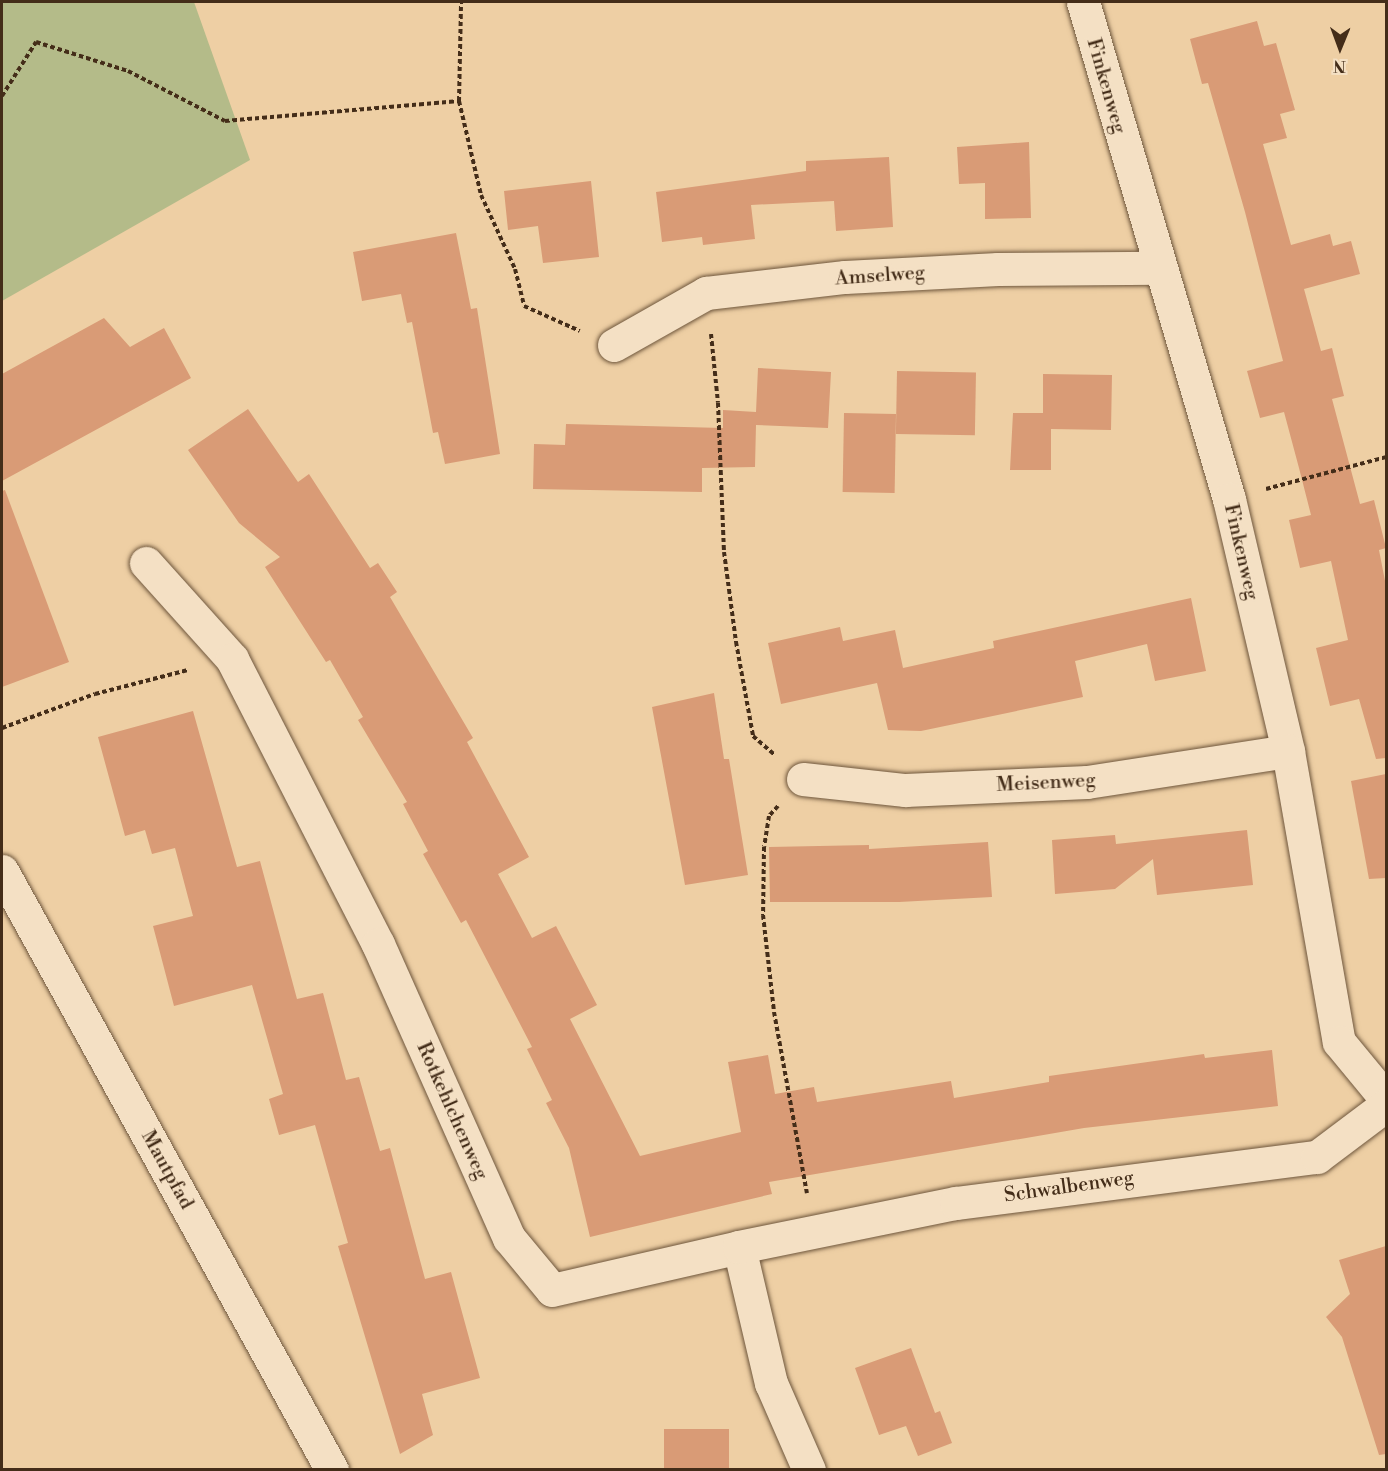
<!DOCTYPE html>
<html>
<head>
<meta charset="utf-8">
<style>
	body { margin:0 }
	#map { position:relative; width:1388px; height:1471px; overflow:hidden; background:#eecfa4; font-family:"Libre Bodoni",serif }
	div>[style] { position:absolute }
	.green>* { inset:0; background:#b4bb89 }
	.building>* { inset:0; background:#d99b76; transform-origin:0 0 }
	.path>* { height:4px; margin-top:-2px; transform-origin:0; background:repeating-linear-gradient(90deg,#442d19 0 4.5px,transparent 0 7.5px) }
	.roads { filter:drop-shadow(0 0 2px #6e563c) drop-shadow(0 0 2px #6e563c) }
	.minor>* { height:33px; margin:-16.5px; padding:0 16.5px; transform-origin:16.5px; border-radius:16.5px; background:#f4e0c4 }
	span { translate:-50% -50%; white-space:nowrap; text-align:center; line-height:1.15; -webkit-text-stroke:4.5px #f4e0c4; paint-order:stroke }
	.street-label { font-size:20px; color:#442d19 }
	.frame { position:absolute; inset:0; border:3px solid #442d19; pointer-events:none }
	.north { position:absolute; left:1310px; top:18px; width:60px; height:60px; -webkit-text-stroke:4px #f4e0c4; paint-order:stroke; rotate:181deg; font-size:16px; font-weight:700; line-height:24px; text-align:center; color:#442d19 }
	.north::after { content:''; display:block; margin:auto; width:21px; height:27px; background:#442d19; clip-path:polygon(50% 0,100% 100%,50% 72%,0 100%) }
</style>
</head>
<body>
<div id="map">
	<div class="green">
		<i style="clip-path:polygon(2px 2px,194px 2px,250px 160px,2px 301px)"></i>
	</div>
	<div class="building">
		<i style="clip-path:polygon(1257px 21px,1264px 46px,1276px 43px,1295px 110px,1280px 114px,1287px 138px,1263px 144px,1291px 245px,1330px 234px,1333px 246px,1351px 241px,1360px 274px,1304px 289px,1321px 351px,1332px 348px,1344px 396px,1332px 399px,1360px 504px,1374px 500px,1386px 548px,1379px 550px,1386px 586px,1386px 758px,1376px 759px,1359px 699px,1330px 706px,1316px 648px,1348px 640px,1331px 561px,1300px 568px,1289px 520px,1311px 515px,1299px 468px,1284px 412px,1260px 418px,1247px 371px,1283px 361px,1245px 212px,1208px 83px,1202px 84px,1190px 39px)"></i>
		<i style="clip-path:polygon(1029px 142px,1031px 218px,985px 219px,985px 183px,959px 184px,957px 147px)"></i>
		<i style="clip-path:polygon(889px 157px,893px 227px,836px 231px,834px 201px,751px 205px,755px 239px,703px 245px,702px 237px,662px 242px,656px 192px,806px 171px,806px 161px)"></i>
		<i style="clip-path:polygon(591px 181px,599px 257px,543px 263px,538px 226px,508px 230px,504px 191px)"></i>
		<i style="clip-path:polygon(456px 233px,471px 309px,477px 308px,500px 454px,445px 464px,438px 432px,433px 433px,412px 322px,407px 323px,401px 294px,362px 301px,353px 252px)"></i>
		<i style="clip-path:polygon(104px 318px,130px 347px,164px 328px,191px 378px,2px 481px,2px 374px)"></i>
		<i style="clip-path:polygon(758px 368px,831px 372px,828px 428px,756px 425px,755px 467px,702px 468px,702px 492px,533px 489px,534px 444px,565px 445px,566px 424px,723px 428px,723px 410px,756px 412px)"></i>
		<i style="left:897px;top:371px;width:79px;height:63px;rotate:1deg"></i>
		<i style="clip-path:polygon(1043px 374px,1112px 375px,1111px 430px,1051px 429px,1051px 470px,1010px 470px,1013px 413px,1043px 413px)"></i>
		<i style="clip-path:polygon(248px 409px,298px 482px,309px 474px,370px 568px,378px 563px,397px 592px,390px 597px,473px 738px,467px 742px,529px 857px,498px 874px,532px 938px,556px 926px,597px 1005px,570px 1019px,640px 1156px,741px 1132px,728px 1062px,768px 1055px,775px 1094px,814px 1087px,817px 1102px,951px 1081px,954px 1098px,1049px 1082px,1049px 1076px,1204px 1054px,1205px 1058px,1272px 1050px,1278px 1106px,1084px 1128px,769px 1182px,772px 1194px,590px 1237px,569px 1148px,546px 1103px,552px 1100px,527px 1049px,532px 1047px,466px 920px,461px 923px,423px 854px,428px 851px,403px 804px,407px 802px,358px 720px,363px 717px,330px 660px,326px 662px,265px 567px,280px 557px,239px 523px,188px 450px)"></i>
		<i style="left:844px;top:413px;width:52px;height:79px;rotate:1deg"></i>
		<i style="clip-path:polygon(5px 490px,69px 662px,2px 687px,2px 491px)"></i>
		<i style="clip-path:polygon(1191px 598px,1206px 671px,1155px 681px,1147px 644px,1075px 661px,1083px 697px,921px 731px,888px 730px,877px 683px,781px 704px,768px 643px,840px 627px,843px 641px,895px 630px,903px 668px,994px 648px,993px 641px)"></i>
		<i style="clip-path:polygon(714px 693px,724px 759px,729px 759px,748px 875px,685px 885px,652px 707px)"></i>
		<i style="clip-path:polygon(193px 711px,237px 867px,260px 861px,297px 999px,323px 993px,346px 1080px,359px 1077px,380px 1151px,390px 1148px,425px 1279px,451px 1272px,480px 1378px,422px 1394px,433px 1435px,400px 1454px,338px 1246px,348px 1243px,315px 1125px,279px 1135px,269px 1099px,283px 1094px,252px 985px,174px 1006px,153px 926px,193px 916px,175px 848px,152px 854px,145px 830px,125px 836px,98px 737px)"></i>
		<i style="clip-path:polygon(1386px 774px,1386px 878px,1369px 879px,1351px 781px)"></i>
		<i style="clip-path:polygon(1247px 830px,1253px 885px,1157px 895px,1153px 859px,1115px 889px,1055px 894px,1052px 840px,1115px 835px,1116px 844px)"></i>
		<i style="clip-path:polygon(988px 842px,992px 897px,899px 902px,770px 902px,769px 847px,869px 845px,869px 849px)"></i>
		<i style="clip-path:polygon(1386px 1246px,1386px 1454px,1379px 1455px,1342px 1337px,1326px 1317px,1350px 1294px,1339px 1260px)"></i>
		<i style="clip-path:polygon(911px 1348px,935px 1413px,940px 1411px,952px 1443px,918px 1456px,906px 1426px,879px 1435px,855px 1368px)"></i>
		<i style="left:664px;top:1429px;width:65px;height:41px"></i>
	</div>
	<div class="path">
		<i style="left:2px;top:96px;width:64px;rotate:-57.8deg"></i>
		<i style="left:36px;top:42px;width:96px;rotate:17.5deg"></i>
		<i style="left:128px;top:71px;width:109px;rotate:27.3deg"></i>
		<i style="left:225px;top:121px;width:235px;rotate:-4.9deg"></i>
		<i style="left:459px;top:101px;width:97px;rotate:76.8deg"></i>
		<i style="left:481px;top:195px;width:81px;rotate:65.3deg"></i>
		<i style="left:515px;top:269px;width:38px;rotate:76deg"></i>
		<i style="left:524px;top:306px;width:61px;rotate:24.1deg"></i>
		<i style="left:459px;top:101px;width:99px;rotate:-88.8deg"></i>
		<i style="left:711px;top:334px;width:69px;rotate:84.2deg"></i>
		<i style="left:718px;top:403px;width:149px;rotate:87.7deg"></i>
		<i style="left:724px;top:552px;width:91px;rotate:82.4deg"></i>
		<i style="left:736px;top:642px;width:96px;rotate:79.7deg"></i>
		<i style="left:753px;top:736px;width:29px;rotate:41deg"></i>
		<i style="left:1266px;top:489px;width:124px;rotate:-14.9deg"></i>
		<i style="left:2px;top:728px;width:99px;rotate:-20.1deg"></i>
		<i style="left:95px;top:694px;width:96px;rotate:-14.5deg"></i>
		<i style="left:778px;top:806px;width:13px;rotate:132deg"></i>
		<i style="left:769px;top:816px;width:31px;rotate:99deg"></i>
		<i style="left:764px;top:847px;width:68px;rotate:90.8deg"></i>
		<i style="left:763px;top:915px;width:98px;rotate:83.5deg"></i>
		<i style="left:774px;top:1012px;width:184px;rotate:79.7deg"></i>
	</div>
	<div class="roads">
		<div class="minor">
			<i style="left:1083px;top:2px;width:518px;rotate:73.63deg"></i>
			<i style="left:1229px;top:499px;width:259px;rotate:76.8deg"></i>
			<i style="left:1288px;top:751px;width:295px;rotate:80.1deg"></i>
			<i style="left:1339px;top:1042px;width:74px;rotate:50.5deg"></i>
			<i style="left:614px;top:345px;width:106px;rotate:-29.5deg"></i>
			<i style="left:706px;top:293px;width:140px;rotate:-6.6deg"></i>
			<i style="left:845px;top:277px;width:153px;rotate:-3deg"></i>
			<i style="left:998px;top:269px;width:162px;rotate:-0.4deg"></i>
			<i style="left:146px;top:563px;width:129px;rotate:48.1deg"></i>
			<i style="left:232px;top:659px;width:320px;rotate:62.9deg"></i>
			<i style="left:378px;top:944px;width:322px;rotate:66deg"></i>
			<i style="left:509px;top:1238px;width:67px;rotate:50.4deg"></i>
			<i style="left:552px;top:1290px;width:192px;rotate:-12.9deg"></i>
			<i style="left:739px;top:1247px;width:140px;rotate:76.8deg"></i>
			<i style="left:771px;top:1383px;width:95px;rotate:66.4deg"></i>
			<i style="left:803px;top:779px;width:103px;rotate:6.2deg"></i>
			<i style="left:905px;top:790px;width:182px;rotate:-2.5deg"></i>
			<i style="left:1087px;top:782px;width:203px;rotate:-8.8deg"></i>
			<i style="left:2px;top:871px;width:684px;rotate:61.15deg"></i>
			<i style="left:739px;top:1247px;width:221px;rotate:-11.5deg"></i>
			<i style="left:956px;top:1203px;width:364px;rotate:-7.3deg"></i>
			<i style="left:1317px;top:1157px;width:86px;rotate:-37deg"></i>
		</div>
	</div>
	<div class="street-label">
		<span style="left:1106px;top:86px;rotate:74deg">Finkenweg</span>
		<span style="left:880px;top:276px;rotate:-4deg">Amselweg</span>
		<span style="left:1241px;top:552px;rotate:77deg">Finkenweg</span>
		<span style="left:1046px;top:783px;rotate:-3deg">Meisenweg</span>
		<span style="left:452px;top:1111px;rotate:66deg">Rotkehlchenweg</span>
		<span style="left:167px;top:1170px;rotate:61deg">Mautpfad</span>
		<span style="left:1069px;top:1187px;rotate:-8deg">Schwalbenweg</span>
	</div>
	<div class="frame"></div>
	<div class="north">N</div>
</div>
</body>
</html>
